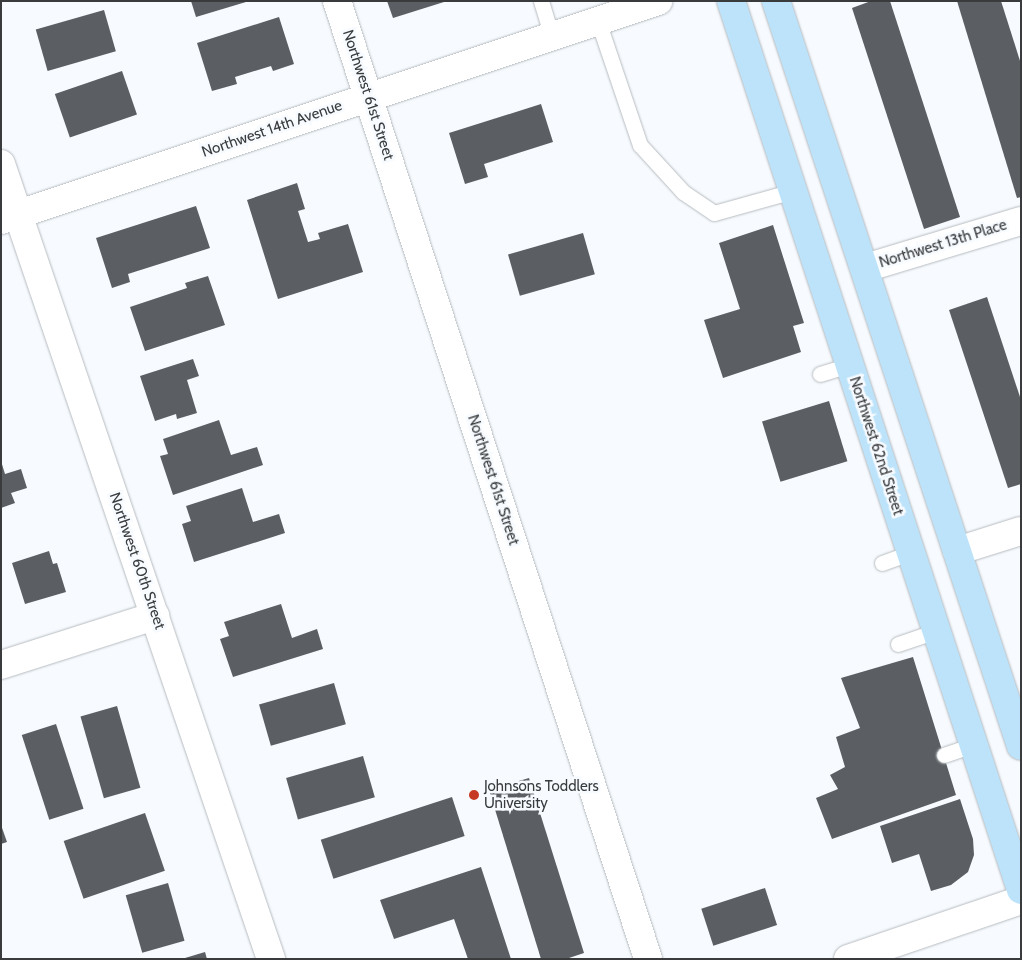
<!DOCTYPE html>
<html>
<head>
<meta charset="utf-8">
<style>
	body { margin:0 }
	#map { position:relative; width:1022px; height:960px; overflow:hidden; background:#f7fbff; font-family:Cabin,sans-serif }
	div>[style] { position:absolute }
	.building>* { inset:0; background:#5b5f63; transform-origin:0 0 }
	.roads { filter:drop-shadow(0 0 1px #b6bbbf) drop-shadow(0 0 1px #b6bbbf) }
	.lane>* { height:15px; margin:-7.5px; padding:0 7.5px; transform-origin:7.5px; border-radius:7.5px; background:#fff }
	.street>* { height:28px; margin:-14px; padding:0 14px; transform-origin:14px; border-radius:14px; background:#fff }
	.secondary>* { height:28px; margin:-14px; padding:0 14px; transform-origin:14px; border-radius:14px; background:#bde3fa }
	.dots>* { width:14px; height:14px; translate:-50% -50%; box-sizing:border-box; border:2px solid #f7fbff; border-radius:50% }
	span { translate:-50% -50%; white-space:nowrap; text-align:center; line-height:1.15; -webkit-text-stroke:5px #f7fbff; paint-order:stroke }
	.street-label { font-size:15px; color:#393b3d }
	.poi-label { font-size:15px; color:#393b3d }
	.left { translate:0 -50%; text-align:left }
	.frame { position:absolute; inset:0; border:2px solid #393b3d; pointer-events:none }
</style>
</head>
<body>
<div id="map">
	<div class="building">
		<i style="clip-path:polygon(191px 1px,246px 1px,246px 2px,196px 17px)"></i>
		<i style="clip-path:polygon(387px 1px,444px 1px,444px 2px,393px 18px)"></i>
		<i style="clip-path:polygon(871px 1px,890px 1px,960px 217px,924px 229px,852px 8px)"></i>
		<i style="clip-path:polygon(957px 1px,1001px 1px,1021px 64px,1021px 197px,1017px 198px)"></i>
		<i style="left:104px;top:10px;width:43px;height:71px;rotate:74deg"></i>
		<i style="clip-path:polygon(279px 17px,294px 64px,273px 71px,271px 66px,235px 77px,237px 84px,212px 91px,197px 43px)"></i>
		<i style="left:122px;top:71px;width:46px;height:71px;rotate:71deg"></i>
		<i style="clip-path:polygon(541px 104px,553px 142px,484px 164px,488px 177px,465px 184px,449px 133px)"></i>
		<i style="clip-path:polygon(297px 183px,305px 209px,298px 211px,308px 242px,320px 239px,318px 233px,348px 224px,363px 272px,278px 299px,247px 200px)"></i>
		<i style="clip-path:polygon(196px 206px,210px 248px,128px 274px,130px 282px,112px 288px,96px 238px)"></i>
		<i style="clip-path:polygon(773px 225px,804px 323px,793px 326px,801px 352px,723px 378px,704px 320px,740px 309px,719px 243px)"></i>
		<i style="left:583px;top:233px;width:43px;height:78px;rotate:74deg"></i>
		<i style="clip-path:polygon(208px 276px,225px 325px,145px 351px,130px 307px,187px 288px,185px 283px)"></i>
		<i style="clip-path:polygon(987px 297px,1021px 400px,1021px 484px,1008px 488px,949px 310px)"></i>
		<i style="clip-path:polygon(193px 359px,199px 376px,187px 380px,197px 413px,177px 419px,176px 414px,155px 421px,140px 376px)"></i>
		<i style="left:829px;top:401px;width:63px;height:70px;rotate:73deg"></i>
		<i style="clip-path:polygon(219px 420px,231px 455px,257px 447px,263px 465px,173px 495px,160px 456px,168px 454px,163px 439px)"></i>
		<i style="clip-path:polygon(1px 461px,5px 474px,21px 469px,27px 488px,11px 493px,15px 503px,1px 508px)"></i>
		<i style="clip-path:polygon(242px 488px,253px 522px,279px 514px,285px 533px,194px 562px,182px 524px,191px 521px,186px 506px)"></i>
		<i style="clip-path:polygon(49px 551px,53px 564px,57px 563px,66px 592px,25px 604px,12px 563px)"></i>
		<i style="clip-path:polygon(281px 604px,292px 638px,317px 629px,323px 649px,233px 677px,220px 639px,229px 636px,224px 622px)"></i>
		<i style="clip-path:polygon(913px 657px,956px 795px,832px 839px,816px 798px,838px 789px,830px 775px,845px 767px,836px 737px,860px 728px,841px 678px)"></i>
		<i style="left:334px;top:683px;width:43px;height:78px;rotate:74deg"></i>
		<i style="left:117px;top:706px;width:85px;height:38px;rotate:74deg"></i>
		<i style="left:56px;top:724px;width:89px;height:36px;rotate:72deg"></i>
		<i style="left:363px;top:756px;width:43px;height:80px;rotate:74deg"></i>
		<i style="clip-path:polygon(529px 778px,584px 953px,566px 959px,541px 959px,489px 790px)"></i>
		<i style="left:452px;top:797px;width:41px;height:138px;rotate:72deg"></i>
		<i style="clip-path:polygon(960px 799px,973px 839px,974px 855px,968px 872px,951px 885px,931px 891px,919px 854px,892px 863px,880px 826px)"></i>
		<i style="left:145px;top:813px;width:61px;height:86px;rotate:71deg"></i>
		<i style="clip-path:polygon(1px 825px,7px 842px,1px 844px)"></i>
		<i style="clip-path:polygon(481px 867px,511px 959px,468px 959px,454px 919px,394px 939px,380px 900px)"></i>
		<i style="left:168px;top:883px;width:60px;height:44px;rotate:74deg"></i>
		<i style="left:765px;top:888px;width:39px;height:67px;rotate:72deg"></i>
		<i style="clip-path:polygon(205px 952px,207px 959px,185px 959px,185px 958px)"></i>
	</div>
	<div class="roads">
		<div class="lane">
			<i style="left:541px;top:1px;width:37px;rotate:73deg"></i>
			<i style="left:598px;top:21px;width:131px;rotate:71.3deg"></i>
			<i style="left:640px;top:145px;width:64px;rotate:47.5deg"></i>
			<i style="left:683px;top:192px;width:37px;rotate:34deg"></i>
			<i style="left:714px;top:213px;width:82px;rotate:-15.6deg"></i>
			<i style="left:820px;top:374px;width:30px;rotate:-17deg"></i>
			<i style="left:882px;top:563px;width:30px;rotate:-20deg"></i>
			<i style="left:898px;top:644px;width:40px;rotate:-18.9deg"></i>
			<i style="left:944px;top:755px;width:31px;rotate:-19deg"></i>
		</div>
		<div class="street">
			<i style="left:337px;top:1px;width:1007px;rotate:72.01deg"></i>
			<i style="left:1px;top:164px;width:840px;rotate:71.24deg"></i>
			<i style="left:1px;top:220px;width:693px;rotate:-18.43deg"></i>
			<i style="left:865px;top:268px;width:163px;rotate:-16.8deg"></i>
			<i style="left:957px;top:551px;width:67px;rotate:-17.4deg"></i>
			<i style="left:1px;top:665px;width:162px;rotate:-17.7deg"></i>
			<i style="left:848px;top:959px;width:183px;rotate:-18.8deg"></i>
		</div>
		<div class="secondary">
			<i style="left:731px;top:1px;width:935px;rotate:71.93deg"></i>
			<i style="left:776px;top:1px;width:784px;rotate:71.8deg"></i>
		</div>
	</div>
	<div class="dots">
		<i style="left:474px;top:795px;background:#c63a24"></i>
	</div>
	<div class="street-label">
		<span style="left:368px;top:95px;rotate:72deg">Northwest 61st Street</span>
		<span style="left:272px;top:129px;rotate:-19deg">Northwest 14th Avenue</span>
		<span style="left:943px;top:244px;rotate:-17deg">Northwest 13th Place</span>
		<span style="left:876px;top:446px;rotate:72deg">Northwest 62nd Street</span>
		<span style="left:493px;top:480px;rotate:72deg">Northwest 61st Street</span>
		<span style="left:137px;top:561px;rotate:71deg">Northwest 60th Street</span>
	</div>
	<div class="poi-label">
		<span class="left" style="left:484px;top:795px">Johnsons Toddlers<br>University</span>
	</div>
	<div class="frame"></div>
</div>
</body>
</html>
